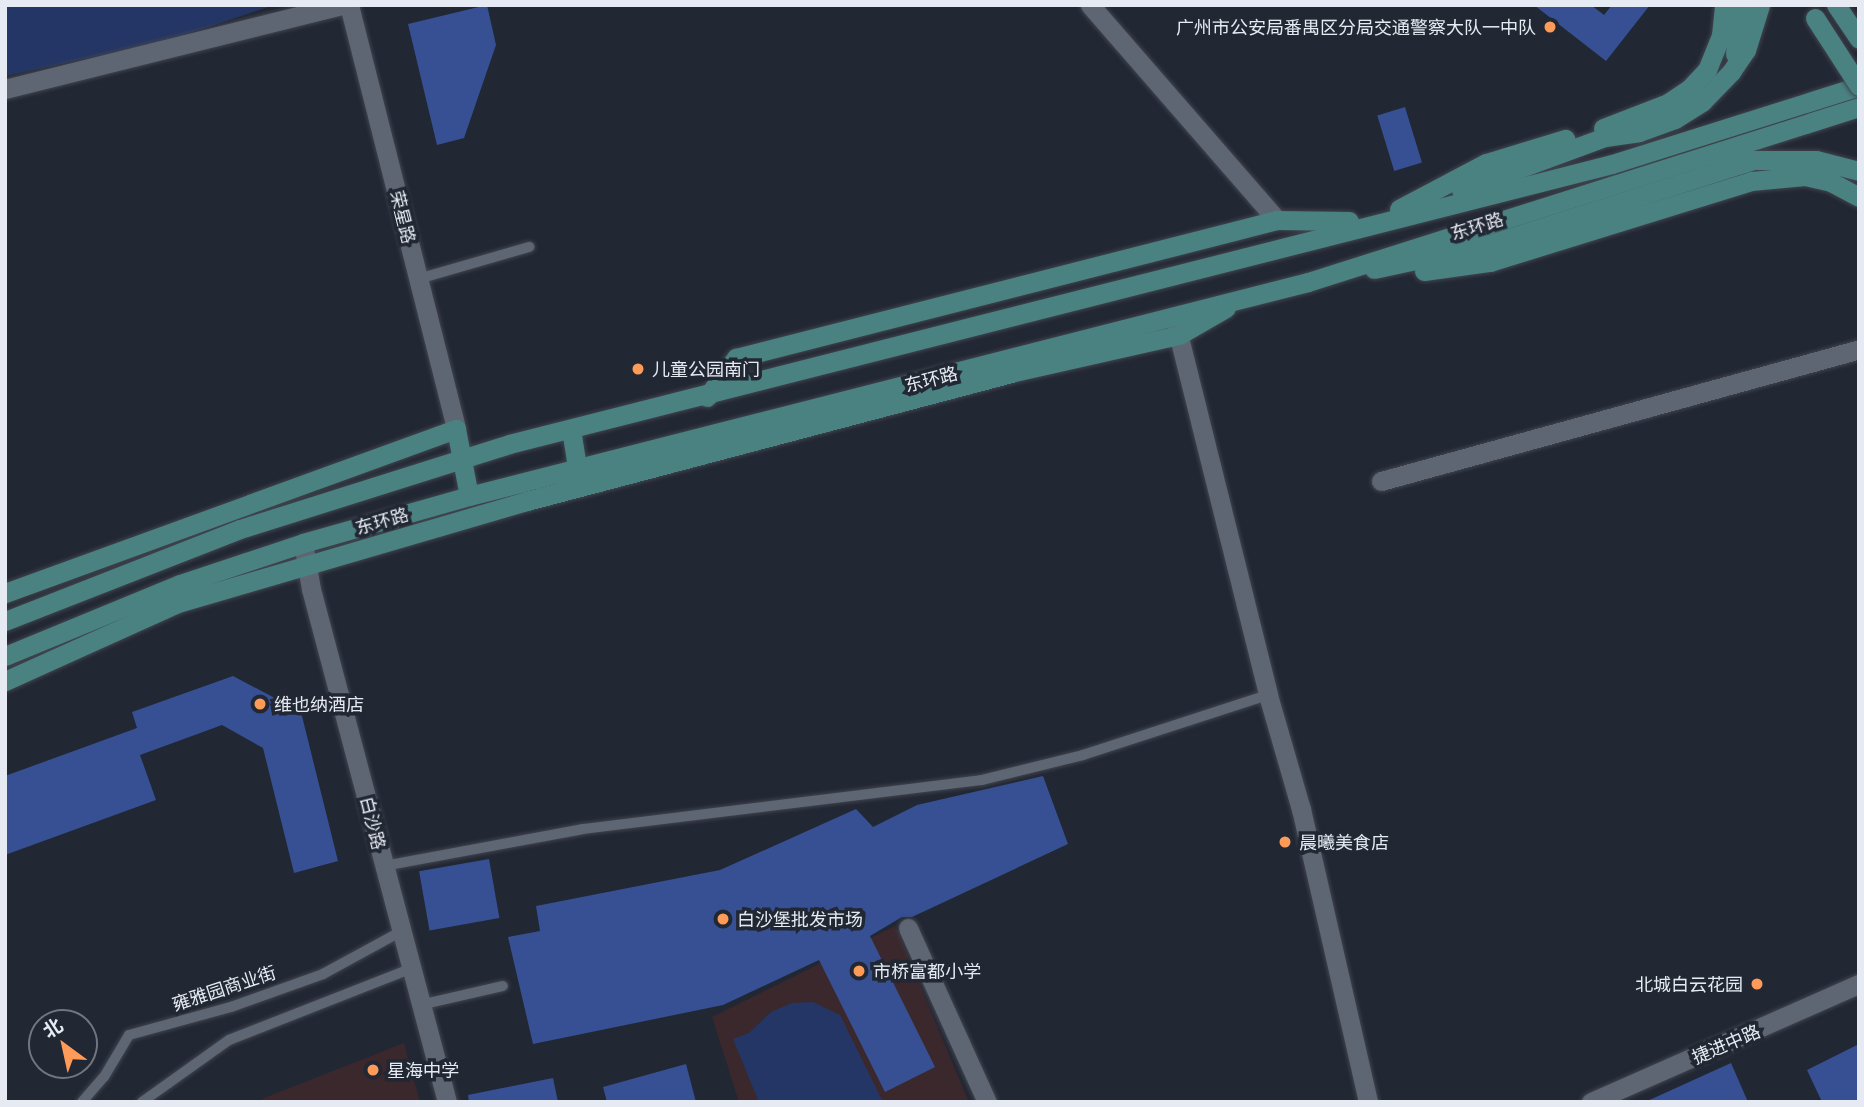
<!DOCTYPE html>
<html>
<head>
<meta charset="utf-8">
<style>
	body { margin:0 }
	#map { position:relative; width:1864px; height:1107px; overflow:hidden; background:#212733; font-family:Commissioner,"Noto Sans SC",sans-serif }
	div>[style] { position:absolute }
	.education>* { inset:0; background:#3b282d }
	.green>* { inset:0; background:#243666 }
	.building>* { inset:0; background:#365093; transform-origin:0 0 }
	.roads { filter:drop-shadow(0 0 2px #40444e) drop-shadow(0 0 2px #40444e) }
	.service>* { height:10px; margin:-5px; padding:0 5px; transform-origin:5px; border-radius:5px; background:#5e6573 }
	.minor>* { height:19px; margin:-9.5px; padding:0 9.5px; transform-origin:9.5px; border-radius:9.5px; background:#5e6573 }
	.secondary>* { height:19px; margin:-9.5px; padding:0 9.5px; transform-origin:9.5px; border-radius:9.5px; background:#4a8282 }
	.bridges { filter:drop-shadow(0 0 2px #40444e) drop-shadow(0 0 2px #40444e) }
	.secondary-bridge>* { height:19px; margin:-9.5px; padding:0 9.5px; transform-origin:9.5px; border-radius:9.5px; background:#4a8282 }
	.dots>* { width:19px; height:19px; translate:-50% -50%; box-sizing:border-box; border:4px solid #212733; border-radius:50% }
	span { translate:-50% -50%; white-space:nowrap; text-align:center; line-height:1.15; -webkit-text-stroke:7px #212733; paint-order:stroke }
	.poi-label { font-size:18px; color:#e6eaf2 }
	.right { translate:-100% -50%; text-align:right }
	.left { translate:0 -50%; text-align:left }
	.street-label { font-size:18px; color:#e6eaf2 }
	.frame { position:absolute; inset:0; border:7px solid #e6eaf2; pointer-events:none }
	.north { position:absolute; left:28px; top:1009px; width:70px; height:70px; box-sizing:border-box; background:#212733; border:2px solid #70757f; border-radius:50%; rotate:327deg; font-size:19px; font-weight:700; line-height:28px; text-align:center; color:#e6eaf2 }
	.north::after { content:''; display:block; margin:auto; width:24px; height:32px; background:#ff9b59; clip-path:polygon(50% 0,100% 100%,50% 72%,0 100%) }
</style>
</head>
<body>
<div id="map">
	<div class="education">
		<i style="clip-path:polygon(895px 926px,969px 1102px,739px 1102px,712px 1017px)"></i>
		<i style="clip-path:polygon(404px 1043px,420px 1102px,260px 1102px,264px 1098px)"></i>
	</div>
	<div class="green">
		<i style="clip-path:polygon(5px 5px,274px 5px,163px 42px,5px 76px)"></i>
		<i style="clip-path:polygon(813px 1002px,840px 1015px,883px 1102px,759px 1102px,733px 1039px,749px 1033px,771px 1012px,792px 1003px)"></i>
	</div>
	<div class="building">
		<i style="clip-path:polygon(487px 5px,496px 45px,464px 138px,437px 145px,408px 24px)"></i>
		<i style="clip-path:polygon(1534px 5px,1591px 5px,1604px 15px,1612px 5px,1650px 5px,1606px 61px)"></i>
		<i style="left:1405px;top:107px;width:58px;height:29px;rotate:73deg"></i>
		<i style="clip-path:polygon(233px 676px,301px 712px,338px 861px,294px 873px,263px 748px,222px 725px,140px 755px,156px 800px,5px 855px,5px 776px,137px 728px,132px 712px)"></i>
		<i style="clip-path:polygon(1043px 776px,1068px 844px,912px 917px,902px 917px,870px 936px,935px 1067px,885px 1092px,819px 960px,723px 1005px,533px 1044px,508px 937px,540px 931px,536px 906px,720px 870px,856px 809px,873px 827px,917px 805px)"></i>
		<i style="left:489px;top:859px;width:60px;height:71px;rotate:80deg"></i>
		<i style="clip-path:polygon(1859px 1044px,1859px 1102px,1822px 1102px,1807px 1070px)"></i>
		<i style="clip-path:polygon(1731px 1063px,1748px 1102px,1645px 1102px)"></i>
		<i style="clip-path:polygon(686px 1064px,696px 1102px,607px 1102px,603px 1087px)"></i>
		<i style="clip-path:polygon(553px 1078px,558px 1102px,469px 1102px,468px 1095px)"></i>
	</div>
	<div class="roads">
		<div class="service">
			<i style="left:418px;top:279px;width:116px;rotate:-16.1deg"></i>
			<i style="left:384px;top:866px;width:202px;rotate:-10.5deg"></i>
			<i style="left:583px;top:829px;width:402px;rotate:-7deg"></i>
			<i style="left:982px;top:780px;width:104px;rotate:-13.9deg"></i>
			<i style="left:1083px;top:755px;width:194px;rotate:-18deg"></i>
			<i style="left:420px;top:1005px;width:85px;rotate:-12.9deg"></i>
			<i style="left:82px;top:1102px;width:33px;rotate:-49deg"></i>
			<i style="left:104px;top:1077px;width:49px;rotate:-59.2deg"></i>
			<i style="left:129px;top:1035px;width:106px;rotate:-15.4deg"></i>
			<i style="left:231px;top:1007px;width:98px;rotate:-19.7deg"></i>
			<i style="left:323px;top:974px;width:88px;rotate:-28.6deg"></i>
			<i style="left:142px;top:1102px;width:107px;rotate:-35.5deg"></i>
			<i style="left:229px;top:1040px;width:194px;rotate:-21.4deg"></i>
		</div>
		<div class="minor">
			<i style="left:349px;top:5px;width:437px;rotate:75.8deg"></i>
			<i style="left:1090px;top:5px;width:285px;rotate:49deg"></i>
			<i style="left:5px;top:89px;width:346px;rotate:-14deg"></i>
			<i style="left:1175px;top:321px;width:385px;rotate:76deg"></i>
			<i style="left:1268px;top:695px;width:119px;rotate:73.9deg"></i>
			<i style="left:1301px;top:809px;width:301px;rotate:77.1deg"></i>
			<i style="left:1381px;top:481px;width:496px;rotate:-15.4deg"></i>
			<i style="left:303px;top:543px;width:47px;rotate:80.1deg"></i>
			<i style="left:311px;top:589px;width:531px;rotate:75.15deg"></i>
			<i style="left:908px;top:928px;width:191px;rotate:65.6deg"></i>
			<i style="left:1591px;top:1102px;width:293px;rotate:-23.8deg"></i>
		</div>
		<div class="secondary">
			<i style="left:1836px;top:5px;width:41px;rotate:55.9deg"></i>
			<i style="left:1735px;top:54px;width:49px;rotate:-83deg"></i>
			<i style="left:1603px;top:128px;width:70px;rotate:-21deg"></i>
			<i style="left:1668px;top:103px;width:27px;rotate:-34deg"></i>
			<i style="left:1690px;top:88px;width:25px;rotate:-47deg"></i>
			<i style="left:1707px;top:70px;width:38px;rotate:-68deg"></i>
			<i style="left:1721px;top:35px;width:30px;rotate:-84deg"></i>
			<i style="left:1461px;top:190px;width:153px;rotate:-20.2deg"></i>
			<i style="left:1605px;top:137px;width:34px;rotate:-8deg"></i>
			<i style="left:1639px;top:132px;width:38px;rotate:-20deg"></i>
			<i style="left:1675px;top:119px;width:32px;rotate:-32deg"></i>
			<i style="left:1702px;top:102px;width:42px;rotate:-46deg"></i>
			<i style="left:1731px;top:72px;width:27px;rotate:-56deg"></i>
			<i style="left:1746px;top:50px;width:47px;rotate:-72.7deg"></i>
			<i style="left:1399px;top:209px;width:98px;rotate:-27.9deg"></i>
			<i style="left:1486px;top:163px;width:83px;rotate:-16.9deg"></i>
			<i style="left:1374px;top:269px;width:119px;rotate:-12.2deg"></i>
			<i style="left:1490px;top:244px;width:276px;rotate:-17.7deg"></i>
			<i style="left:1753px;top:160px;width:63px"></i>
			<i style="left:1816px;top:160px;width:44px;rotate:14.3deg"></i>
			<i style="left:1424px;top:271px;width:67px;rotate:-7.8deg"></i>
			<i style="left:1490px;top:262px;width:273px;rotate:-17.2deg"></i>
			<i style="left:1751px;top:181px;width:54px;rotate:-5.3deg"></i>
			<i style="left:1805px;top:176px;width:27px;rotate:13deg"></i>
			<i style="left:1831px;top:182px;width:32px;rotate:28deg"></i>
			<i style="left:707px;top:397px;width:49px;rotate:-53.4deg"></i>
			<i style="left:736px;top:358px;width:558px;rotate:-14.31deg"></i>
			<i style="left:1277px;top:220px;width:72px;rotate:0.8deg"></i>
			<i style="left:456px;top:429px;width:68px;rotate:79deg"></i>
			<i style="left:571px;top:429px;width:39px;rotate:81deg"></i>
			<i style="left:5px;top:593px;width:480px;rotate:-20deg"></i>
			<i style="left:5px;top:621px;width:252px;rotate:-21.4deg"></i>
			<i style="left:240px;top:529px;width:282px;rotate:-17.5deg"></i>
			<i style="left:509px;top:444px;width:1138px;rotate:-14.24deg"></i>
			<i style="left:1612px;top:164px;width:259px;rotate:-17.5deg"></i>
			<i style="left:5px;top:656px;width:189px;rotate:-22.4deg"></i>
			<i style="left:180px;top:584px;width:130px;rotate:-18.4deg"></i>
			<i style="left:303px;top:543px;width:173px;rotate:-15.8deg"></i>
			<i style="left:469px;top:496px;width:866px;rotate:-14.31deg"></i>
			<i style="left:1308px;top:282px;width:578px;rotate:-17.62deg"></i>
			<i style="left:5px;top:681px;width:190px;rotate:-24.3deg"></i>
			<i style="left:178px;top:603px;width:364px;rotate:-16.3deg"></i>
			<i style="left:527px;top:501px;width:500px;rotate:-14.8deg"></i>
			<i style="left:1010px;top:373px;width:173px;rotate:-12.7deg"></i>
			<i style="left:1179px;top:335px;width:54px;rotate:-29.9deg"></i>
		</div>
	</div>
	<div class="bridges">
		<div class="secondary-bridge">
			<i style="left:1815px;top:18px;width:81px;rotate:57.1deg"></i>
		</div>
	</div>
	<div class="dots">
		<i style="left:1550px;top:27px;background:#ff9b59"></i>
		<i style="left:638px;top:369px;background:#ff9b59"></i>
		<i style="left:260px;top:704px;background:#ff9b59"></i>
		<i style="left:1285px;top:842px;background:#ff9b59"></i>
		<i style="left:723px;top:919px;background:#ff9b59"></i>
		<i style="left:859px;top:971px;background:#ff9b59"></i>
		<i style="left:1757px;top:984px;background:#ff9b59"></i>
		<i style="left:373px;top:1070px;background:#ff9b59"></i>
	</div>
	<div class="poi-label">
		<span class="right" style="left:1536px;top:27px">广州市公安局番禺区分局交通警察大队一中队</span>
		<span class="left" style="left:652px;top:369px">儿童公园南门</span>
		<span class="left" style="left:274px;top:704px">维也纳酒店</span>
		<span class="left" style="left:1299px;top:842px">晨曦美食店</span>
		<span class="left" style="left:737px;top:919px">白沙堡批发市场</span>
		<span class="left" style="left:873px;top:971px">市桥富都小学</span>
		<span class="right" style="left:1743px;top:984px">北城白云花园</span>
		<span class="left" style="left:387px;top:1070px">星海中学</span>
	</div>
	<div class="street-label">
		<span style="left:403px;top:217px;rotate:76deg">荣星路</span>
		<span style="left:1477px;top:226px;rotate:-17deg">东环路</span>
		<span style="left:931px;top:379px;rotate:-14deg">东环路</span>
		<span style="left:382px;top:521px;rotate:-16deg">东环路</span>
		<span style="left:373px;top:823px;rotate:76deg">白沙路</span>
		<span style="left:224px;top:988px;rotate:-18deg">雍雅园商业街</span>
		<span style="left:1726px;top:1044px;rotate:-23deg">捷进中路</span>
	</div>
	<div class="frame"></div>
	<div class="north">北</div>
</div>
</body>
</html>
